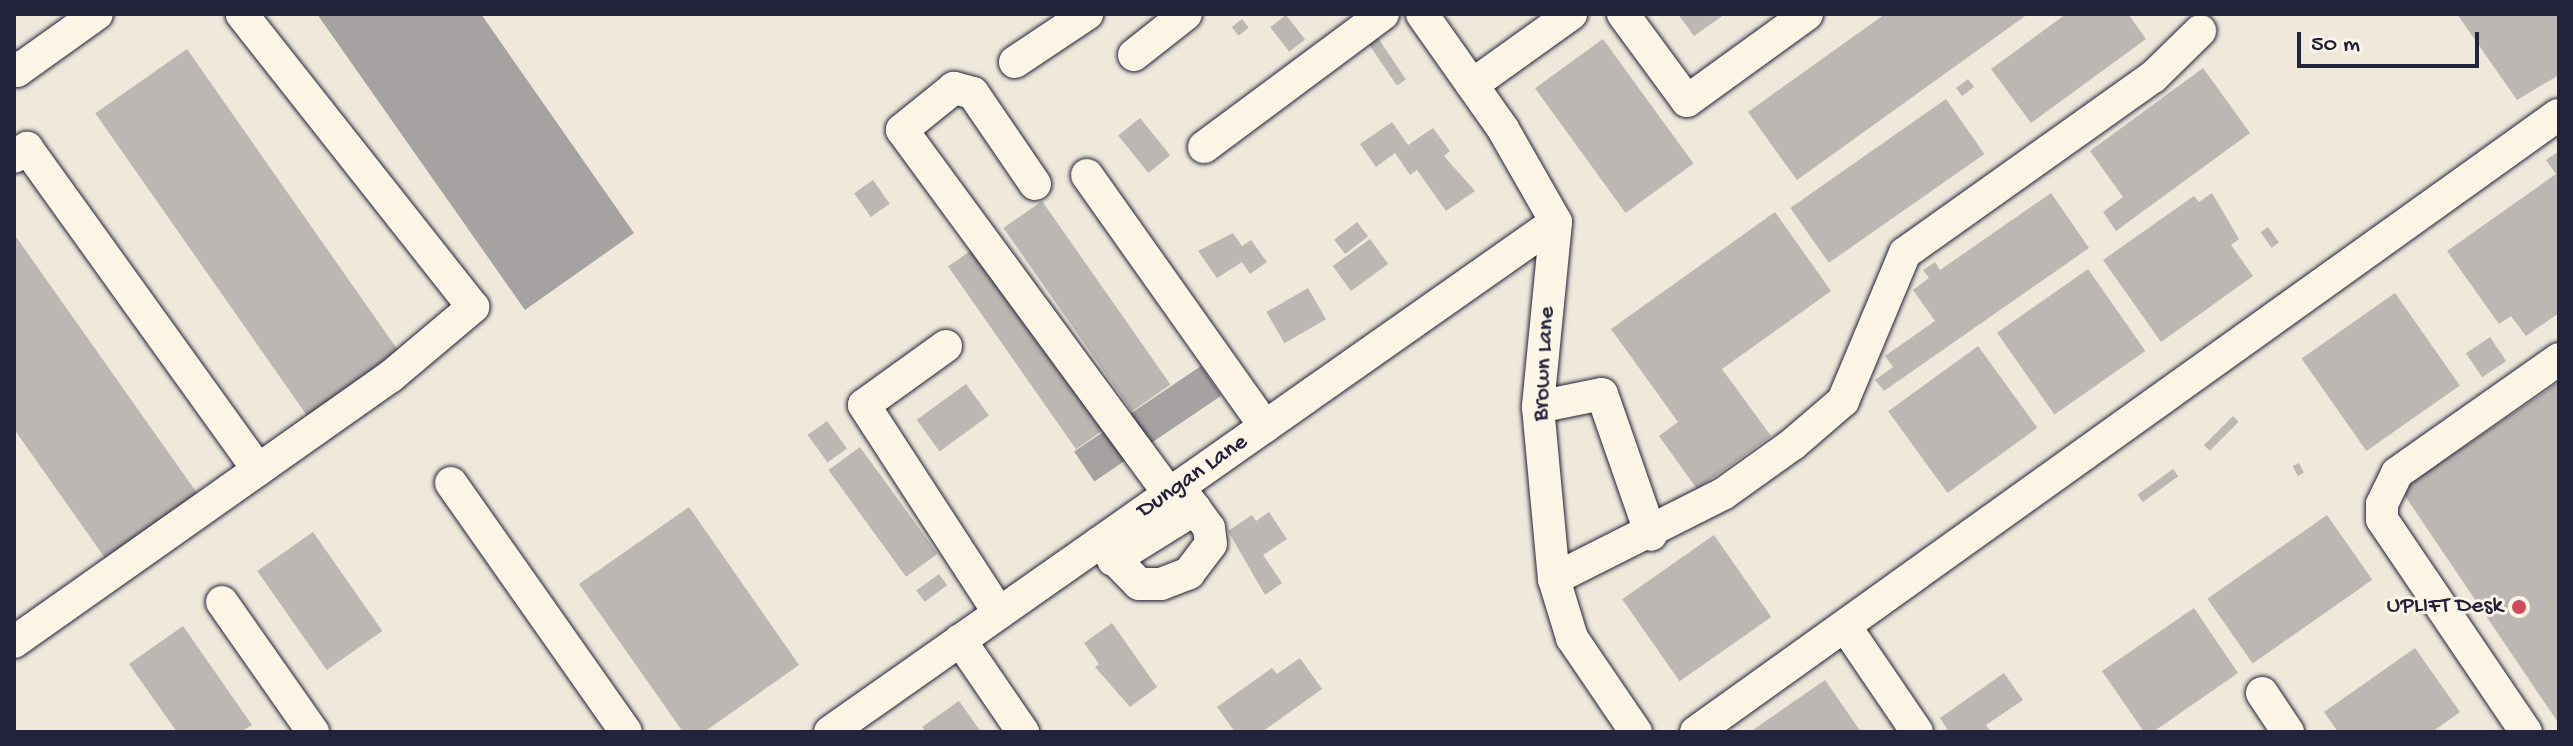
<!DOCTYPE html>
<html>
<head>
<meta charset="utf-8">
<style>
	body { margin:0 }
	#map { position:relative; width:2573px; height:746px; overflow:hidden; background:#efe8db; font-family:"Gochi Hand",sans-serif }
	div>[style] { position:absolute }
	.water>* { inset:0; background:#a6a2a2; transform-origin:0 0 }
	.building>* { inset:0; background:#bcb7b3; transform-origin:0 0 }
	.roads { filter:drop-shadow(0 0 2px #22223b) drop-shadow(0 0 2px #22223b) }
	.minor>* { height:32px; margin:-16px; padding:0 16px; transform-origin:16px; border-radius:16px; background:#fcf5e5 }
	.dots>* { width:22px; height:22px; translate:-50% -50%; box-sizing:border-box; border:4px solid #fcf5e5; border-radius:50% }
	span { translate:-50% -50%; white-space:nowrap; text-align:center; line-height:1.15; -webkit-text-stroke:6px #fcf5e5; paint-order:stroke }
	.street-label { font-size:24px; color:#22223b }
	.poi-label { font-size:24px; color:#22223b }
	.right { translate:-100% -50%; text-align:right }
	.frame { position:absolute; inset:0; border:16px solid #22223b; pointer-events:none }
	.scale { position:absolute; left:2297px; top:32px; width:182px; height:36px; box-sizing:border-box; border:4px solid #22223b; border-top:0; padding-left:10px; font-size:24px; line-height:28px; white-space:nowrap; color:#22223b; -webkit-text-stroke:6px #fcf5e5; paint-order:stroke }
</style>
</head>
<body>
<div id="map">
	<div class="water">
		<i style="clip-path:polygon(317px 14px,481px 14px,634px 233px,525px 310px)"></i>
		<i style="left:1201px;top:366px;width:36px;height:153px;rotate:56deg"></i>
	</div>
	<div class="building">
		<i style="clip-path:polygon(1678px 14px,1725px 14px,1694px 36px)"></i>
		<i style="clip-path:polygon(1885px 14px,2028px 14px,1797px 180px,1748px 112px)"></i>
		<i style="clip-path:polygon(2066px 14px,2128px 14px,2146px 39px,2031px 123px,1991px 69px)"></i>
		<i style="clip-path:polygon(2457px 14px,2557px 14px,2559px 75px,2517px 100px)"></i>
		<i style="left:1286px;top:15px;width:31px;height:20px;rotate:52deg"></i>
		<i style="left:1242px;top:19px;width:11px;height:13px;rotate:52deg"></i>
		<i style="left:1378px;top:38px;width:50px;height:11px;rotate:56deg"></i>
		<i style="left:1603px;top:39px;width:154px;height:84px;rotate:54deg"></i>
		<i style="left:187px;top:49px;width:370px;height:112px;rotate:55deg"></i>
		<i style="clip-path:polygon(2203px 68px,2250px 133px,2116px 231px,2103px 212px,2123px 197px,2090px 151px)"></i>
		<i style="left:1968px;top:79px;width:10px;height:15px;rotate:53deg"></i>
		<i style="left:1946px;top:99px;width:67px;height:190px;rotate:55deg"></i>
		<i style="left:1140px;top:118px;width:48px;height:28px;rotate:51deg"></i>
		<i style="clip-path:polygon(1392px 122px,1408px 145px,1433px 128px,1450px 151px,1444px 156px,1475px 191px,1446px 211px,1417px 170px,1410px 175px,1395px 153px,1376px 167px,1360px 144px)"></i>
		<i style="clip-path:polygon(2559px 151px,2559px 313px,2526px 336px,2511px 316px,2499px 324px,2447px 251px,2556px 174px,2546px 160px)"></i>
		<i style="left:873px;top:180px;width:29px;height:23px;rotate:55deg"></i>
		<i style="clip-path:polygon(2051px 193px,2089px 248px,1884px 391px,1875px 380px,1893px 367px,1885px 356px,1935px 321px,1913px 290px,1929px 278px,1923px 270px,1935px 262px,1940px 270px)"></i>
		<i style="clip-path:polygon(2212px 193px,2239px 239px,2231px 245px,2253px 276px,2161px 342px,2103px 260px,2194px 196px,2199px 202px)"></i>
		<i style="left:1042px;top:201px;width:224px;height:47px;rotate:55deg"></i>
		<i style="clip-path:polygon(1775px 212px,1831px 291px,1722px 369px,1771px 436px,1697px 489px,1659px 436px,1678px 422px,1611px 329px)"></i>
		<i style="left:1357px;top:222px;width:18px;height:29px;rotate:52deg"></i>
		<i style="left:2268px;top:227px;width:19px;height:9px;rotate:55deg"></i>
		<i style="clip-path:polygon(1233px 233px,1242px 246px,1251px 240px,1267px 262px,1250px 274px,1242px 262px,1217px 278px,1198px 251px)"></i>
		<i style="clip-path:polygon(14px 234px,197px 493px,105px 558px,14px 429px)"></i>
		<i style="left:1370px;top:239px;width:31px;height:46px;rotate:54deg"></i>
		<i style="left:976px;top:247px;width:223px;height:34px;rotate:55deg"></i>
		<i style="left:2088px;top:269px;width:100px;height:111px;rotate:55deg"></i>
		<i style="left:1308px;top:288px;width:36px;height:48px;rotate:60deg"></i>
		<i style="left:2395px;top:293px;width:113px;height:114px;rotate:55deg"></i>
		<i style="left:2490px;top:337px;width:29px;height:29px;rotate:56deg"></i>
		<i style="left:1978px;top:346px;width:101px;height:111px;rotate:54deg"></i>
		<i style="clip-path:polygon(2559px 382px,2559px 724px,2401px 490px)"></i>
		<i style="left:966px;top:384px;width:39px;height:61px;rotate:54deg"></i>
		<i style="left:2233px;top:416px;width:8px;height:41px;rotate:45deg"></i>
		<i style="left:827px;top:421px;width:34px;height:24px;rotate:54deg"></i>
		<i style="left:860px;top:447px;width:132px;height:39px;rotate:54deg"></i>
		<i style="left:2299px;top:463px;width:11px;height:7px;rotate:63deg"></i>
		<i style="left:2173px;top:469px;width:9px;height:44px;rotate:54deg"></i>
		<i style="clip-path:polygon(689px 507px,799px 665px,704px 732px,683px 732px,579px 584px)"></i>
		<i style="clip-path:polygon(1269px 512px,1287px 539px,1263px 555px,1282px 583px,1265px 595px,1228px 531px,1252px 515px,1256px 521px)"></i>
		<i style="left:2327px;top:515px;width:79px;height:146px;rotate:55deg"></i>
		<i style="left:313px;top:532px;width:121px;height:68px;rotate:55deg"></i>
		<i style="left:1714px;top:535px;width:100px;height:112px;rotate:55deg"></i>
		<i style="left:939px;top:574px;width:14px;height:28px;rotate:54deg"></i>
		<i style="clip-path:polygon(2194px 608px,2238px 673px,2153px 732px,2144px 732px,2102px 671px)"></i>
		<i style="clip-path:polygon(1112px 623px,1157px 687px,1130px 707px,1095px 667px,1099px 664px,1084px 643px)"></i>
		<i style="clip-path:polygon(183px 626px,252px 725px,241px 732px,177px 732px,129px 664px)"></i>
		<i style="clip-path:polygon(2415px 648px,2460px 712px,2432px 732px,2338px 732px,2324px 712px)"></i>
		<i style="clip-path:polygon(1300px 658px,1322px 689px,1262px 732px,1235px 732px,1217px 707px,1272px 668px,1277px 674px)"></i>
		<i style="clip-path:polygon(2004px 673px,2023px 700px,1986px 725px,1991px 732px,1949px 732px,1940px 718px)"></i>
		<i style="clip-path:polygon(1825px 680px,1861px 732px,1750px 732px)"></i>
		<i style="clip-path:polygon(959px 701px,981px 732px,926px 732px,922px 727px)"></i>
	</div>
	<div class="roads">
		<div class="minor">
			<i style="left:1422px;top:14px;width:141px;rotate:54.8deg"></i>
			<i style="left:1503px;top:129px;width:107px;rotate:60.3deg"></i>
			<i style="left:1556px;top:222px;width:186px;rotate:95.6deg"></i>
			<i style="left:1538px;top:407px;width:173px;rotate:84.7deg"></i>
			<i style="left:1554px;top:579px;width:62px;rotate:73deg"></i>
			<i style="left:1572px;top:638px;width:114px;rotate:55.8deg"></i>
			<i style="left:1623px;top:14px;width:108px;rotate:53.7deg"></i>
			<i style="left:1687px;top:101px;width:148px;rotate:-35.9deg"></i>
			<i style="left:1134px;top:55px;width:66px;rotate:-38.3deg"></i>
			<i style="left:1015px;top:62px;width:87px;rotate:-33.7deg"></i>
			<i style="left:14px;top:67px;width:5px;rotate:53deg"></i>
			<i style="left:17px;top:71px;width:98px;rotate:-35.5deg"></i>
			<i style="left:1472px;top:85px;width:122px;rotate:-35.6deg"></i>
			<i style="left:1204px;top:147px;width:223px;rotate:-36.6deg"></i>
			<i style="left:14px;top:157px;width:16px;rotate:-35deg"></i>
			<i style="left:27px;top:148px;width:396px;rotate:54.3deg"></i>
			<i style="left:1087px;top:175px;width:308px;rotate:54.7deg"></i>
			<i style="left:1035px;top:184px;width:110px;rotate:-124.3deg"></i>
			<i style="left:973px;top:93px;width:20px;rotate:-165deg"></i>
			<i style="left:954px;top:88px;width:67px;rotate:141.1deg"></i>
			<i style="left:902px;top:130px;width:451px;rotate:53.7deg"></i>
			<i style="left:946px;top:346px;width:101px;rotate:144.3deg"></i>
			<i style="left:864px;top:405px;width:248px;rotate:57deg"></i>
			<i style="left:1538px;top:407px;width:65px;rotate:-11.5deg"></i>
			<i style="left:1602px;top:394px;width:149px;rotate:70.8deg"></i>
			<i style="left:451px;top:483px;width:304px;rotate:54.9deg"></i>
			<i style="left:1099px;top:543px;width:57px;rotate:45.7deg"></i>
			<i style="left:1139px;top:584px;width:22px"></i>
			<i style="left:1161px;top:584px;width:30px;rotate:-21deg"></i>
			<i style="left:1189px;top:573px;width:36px;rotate:-53deg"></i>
			<i style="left:1211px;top:544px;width:16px;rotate:-97deg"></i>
			<i style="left:1209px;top:528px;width:51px;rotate:-126.2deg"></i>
			<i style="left:1113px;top:560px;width:97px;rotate:-31.9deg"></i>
			<i style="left:1554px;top:579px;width:189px;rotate:-26.7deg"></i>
			<i style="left:1723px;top:494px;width:86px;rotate:-35.5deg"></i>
			<i style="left:1793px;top:444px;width:66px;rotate:-40.7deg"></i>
			<i style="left:1843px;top:401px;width:160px;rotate:-67.3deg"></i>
			<i style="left:1905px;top:253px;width:304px;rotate:-35.4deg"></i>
			<i style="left:2153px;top:77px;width:66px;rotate:-44.4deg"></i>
			<i style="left:222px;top:602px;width:159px;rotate:55deg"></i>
			<i style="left:1845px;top:626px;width:128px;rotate:55.8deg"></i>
			<i style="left:960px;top:640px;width:112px;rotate:55.6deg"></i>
			<i style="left:14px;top:642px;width:460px;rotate:-35.2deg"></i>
			<i style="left:390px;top:377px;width:109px;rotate:-40.1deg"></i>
			<i style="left:473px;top:307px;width:373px;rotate:-128.3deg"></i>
			<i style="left:2262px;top:693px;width:47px;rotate:56.3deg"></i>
			<i style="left:830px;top:732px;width:887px;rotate:-35.09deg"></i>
			<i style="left:1696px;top:732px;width:1060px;rotate:-35.59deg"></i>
			<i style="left:2526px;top:732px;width:257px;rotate:-124.1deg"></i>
			<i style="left:2382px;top:519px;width:15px;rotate:-90deg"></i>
			<i style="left:2382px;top:504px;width:34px;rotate:-64deg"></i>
			<i style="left:2397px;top:473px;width:198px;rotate:-35.1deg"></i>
		</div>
	</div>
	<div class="dots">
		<i style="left:2519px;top:607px;background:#d1495b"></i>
	</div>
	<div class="street-label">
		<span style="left:1545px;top:364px;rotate:-87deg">Brown Lane</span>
		<span style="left:1193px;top:477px;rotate:-35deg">Dungan Lane</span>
	</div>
	<div class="poi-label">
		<span class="right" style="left:2503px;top:607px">UPLIFT Desk</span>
	</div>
	<div class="frame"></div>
	<div class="scale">50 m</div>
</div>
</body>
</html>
